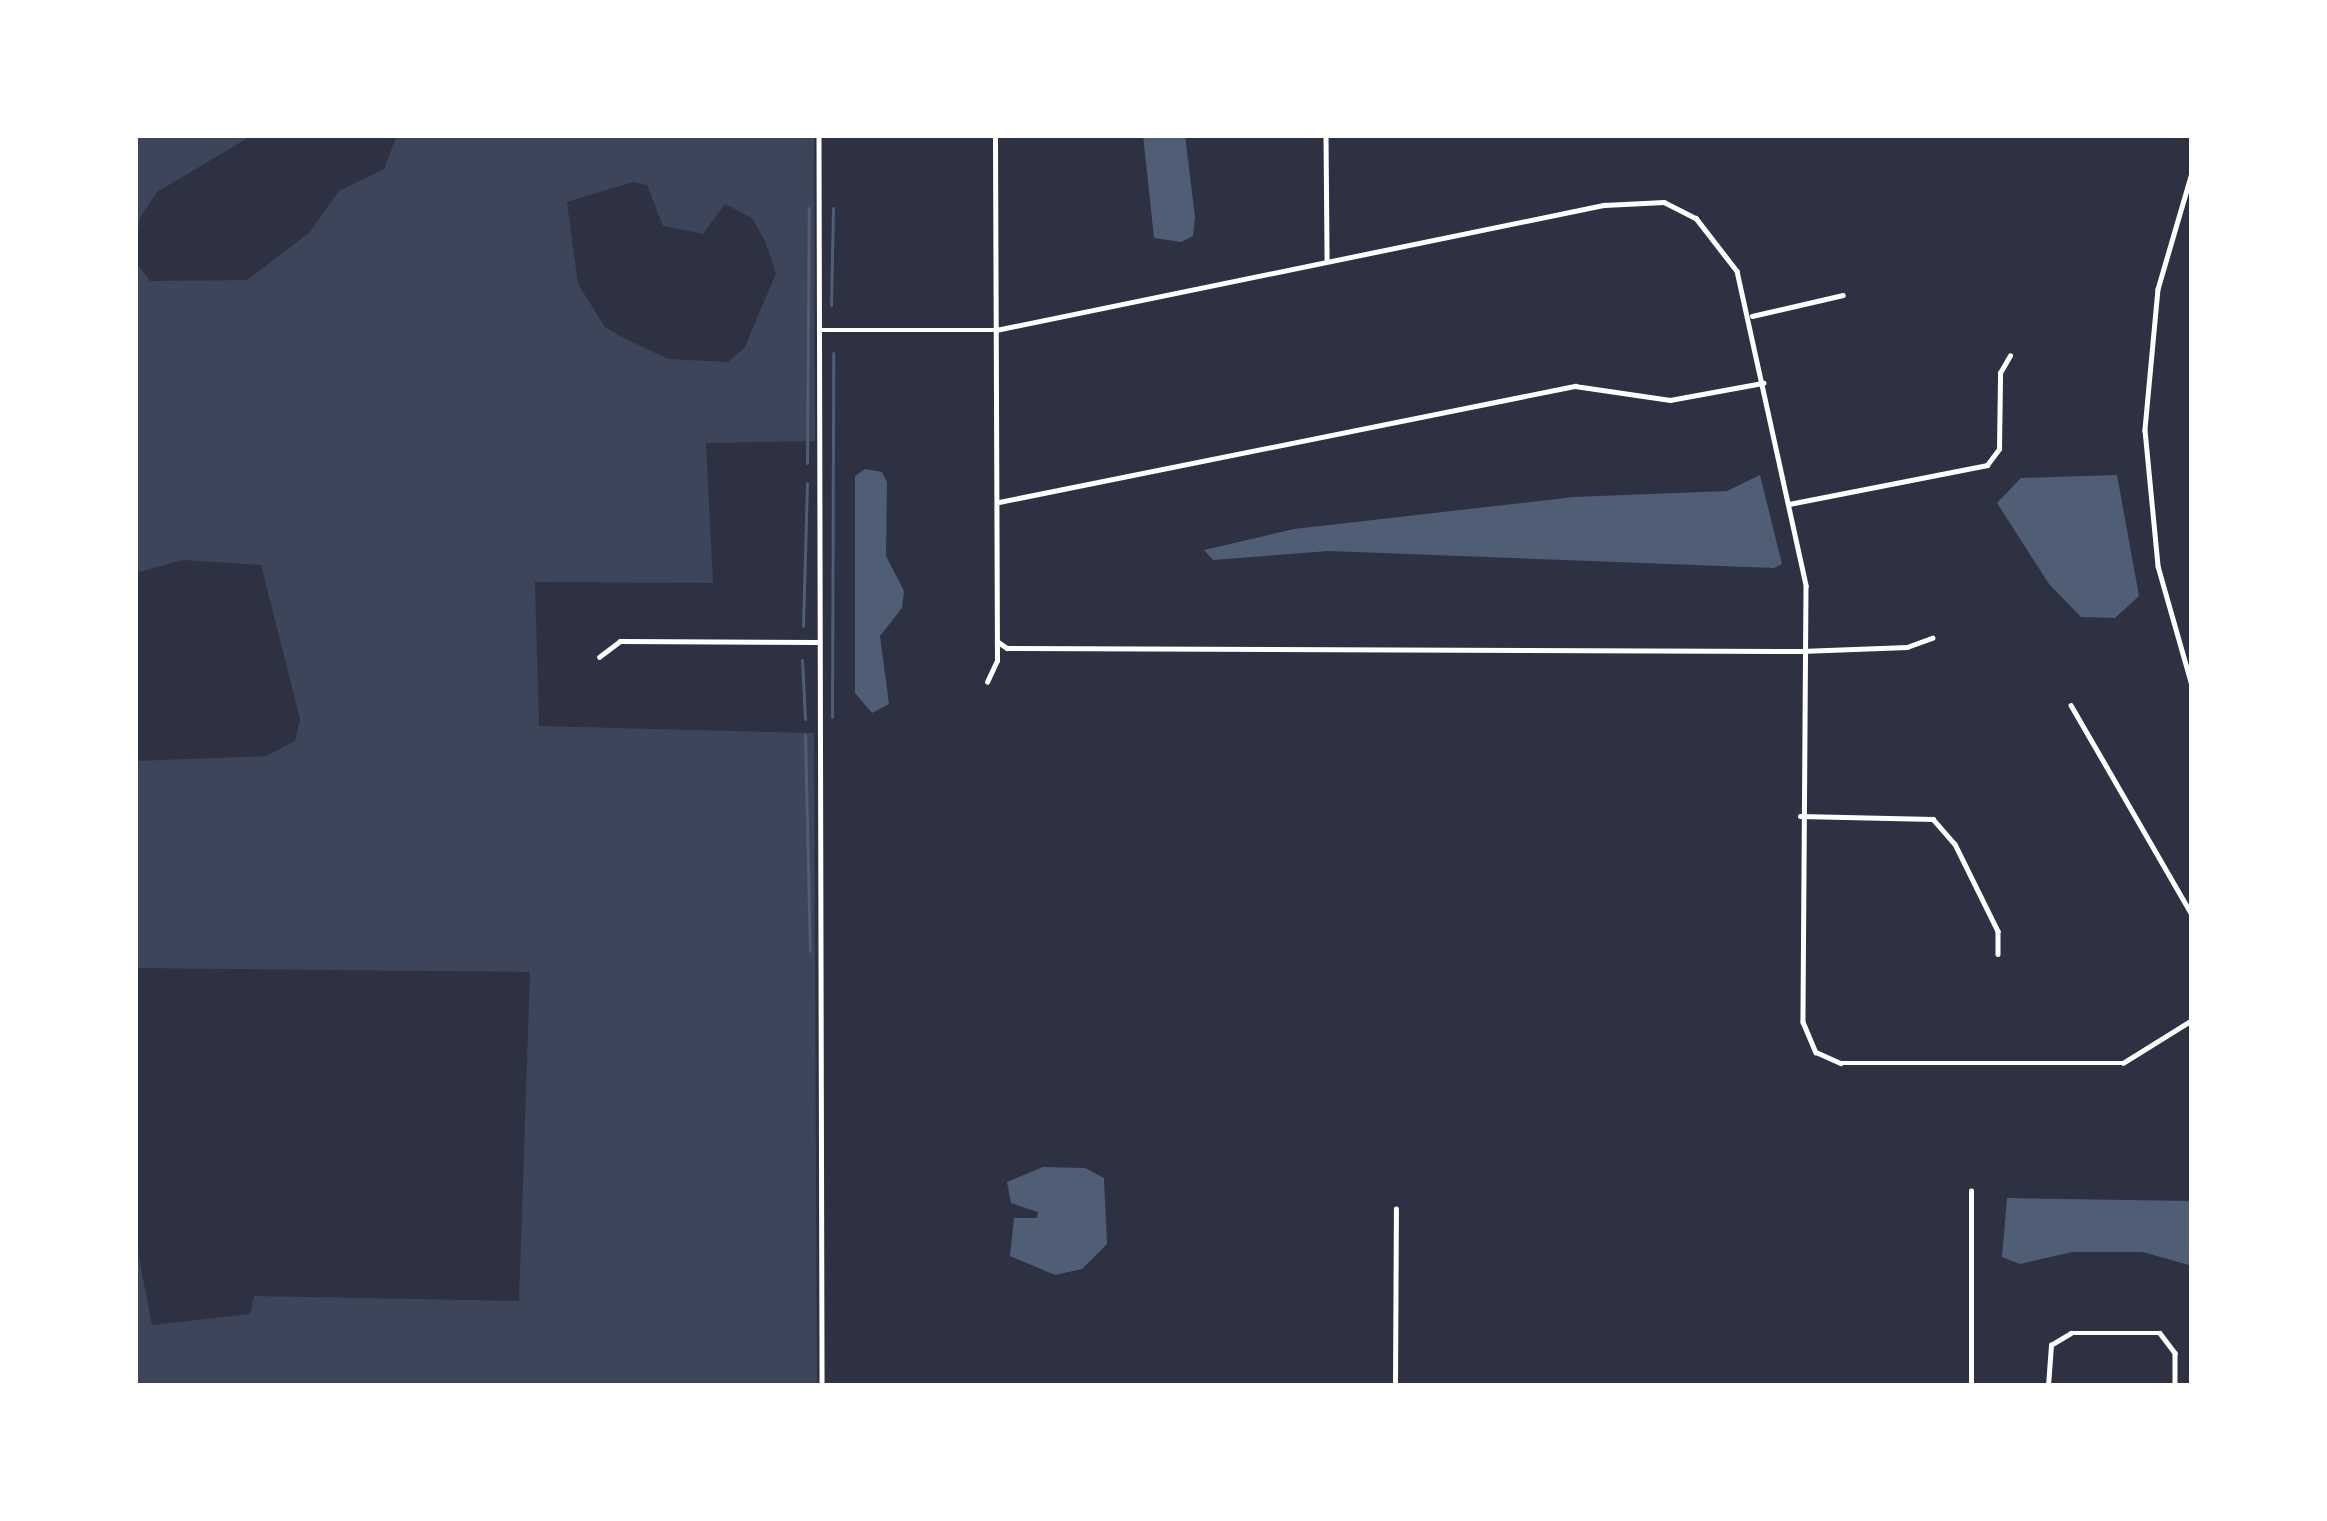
<!DOCTYPE html>
<html>
<head>
<meta charset="utf-8">
<style>
	body { margin:0 }
	#map { position:relative; width:2327px; height:1521px; overflow:hidden; background:#2d3142; font-family:Commissioner,sans-serif }
	div>[style] { position:absolute }
	.green>* { inset:0; background:#3c4559 }
	.water>* { inset:0; background:#4f5d75 }
	.stream>* { height:3px; margin:-1.5px; padding:0 1.5px; transform-origin:1.5px; border-radius:1.5px; background:#4f5d75 }
	.minor>* { height:4.5px; margin:-2.25px; padding:0 2.25px; transform-origin:2.25px; border-radius:2.25px; background:#fff }
	.tertiary>* { height:4.5px; margin:-2.25px; padding:0 2.25px; transform-origin:2.25px; border-radius:2.25px; background:#fff }
	span { translate:-50% -50%; white-space:nowrap; text-align:center; line-height:1.15; -webkit-text-stroke:9px #fff; paint-order:stroke }
	.frame { position:absolute; inset:0; border:138px solid #fff; pointer-events:none }
</style>
</head>
<body>
<div id="map">
	<div class="green">
		<i style="clip-path:polygon(135px 135px,253px 135px,157px 192px,140px 218px,135px 252px)"></i>
		<i style="clip-path:polygon(evenodd,397px 135px,814px 135px,815px 441px,706px 443px,713px 583px,535px 582px,539px 726px,814px 733px,817px 1386px,135px 1386px,135px 1237px,152px 1325px,250px 1314px,254px 1296px,519px 1301px,530px 972px,135px 968px,135px 761px,266px 756px,295px 741px,300px 719px,261px 565px,183px 560px,135px 573px,135px 261px,150px 281px,247px 280px,309px 233px,339px 191px,384px 169px,397px 135px,633px 182px,647px 185px,663px 226px,703px 234px,725px 204px,752px 218px,765px 241px,776px 273px,745px 347px,728px 362px,668px 359px,622px 337px,605px 327px,578px 284px,567px 202px,633px 182px)"></i>
	</div>
	<div class="water">
		<i style="clip-path:polygon(1143px 135px,1185px 135px,1195px 217px,1193px 236px,1181px 242px,1154px 238px)"></i>
		<i style="clip-path:polygon(865px 469px,882px 472px,887px 482px,886px 556px,904px 591px,902px 608px,880px 636px,889px 704px,872px 713px,855px 693px,855px 476px)"></i>
		<i style="clip-path:polygon(1760px 475px,1782px 564px,1774px 568px,1329px 551px,1213px 560px,1204px 550px,1294px 529px,1574px 497px,1727px 491px)"></i>
		<i style="clip-path:polygon(2117px 475px,2139px 596px,2115px 618px,2081px 617px,2049px 584px,1997px 503px,2021px 478px)"></i>
		<i style="clip-path:polygon(1043px 1167px,1085px 1168px,1104px 1178px,1107px 1244px,1082px 1269px,1055px 1275px,1010px 1256px,1014px 1218px,1037px 1218px,1038px 1212px,1011px 1203px,1007px 1182px)"></i>
		<i style="clip-path:polygon(2007px 1198px,2192px 1201px,2192px 1266px,2143px 1252px,2072px 1252px,2020px 1264px,2002px 1257px)"></i>
	</div>
	<div class="stream">
		<i style="left:831px;top:305px;width:97px;rotate:-88.8deg"></i>
		<i style="left:807px;top:463px;width:255px;rotate:-89.6deg"></i>
		<i style="left:803px;top:626px;width:143px;rotate:-88.4deg"></i>
		<i style="left:802px;top:660px;width:59px;rotate:87.1deg"></i>
		<i style="left:832px;top:717px;width:364px;rotate:-89.8deg"></i>
		<i style="left:805px;top:735px;width:216px;rotate:88.7deg"></i>
	</div>
	<div class="minor">
		<i style="left:1326px;top:135px;width:125px;rotate:89.5deg"></i>
		<i style="left:1752px;top:316px;width:93px;rotate:-13deg"></i>
		<i style="left:822px;top:330px;width:174px"></i>
		<i style="left:996px;top:330px;width:621px;rotate:-11.62deg"></i>
		<i style="left:1604px;top:205px;width:60px;rotate:-2.9deg"></i>
		<i style="left:1664px;top:202px;width:36px;rotate:27deg"></i>
		<i style="left:1696px;top:218px;width:67px;rotate:52.3deg"></i>
		<i style="left:1737px;top:271px;width:322px;rotate:77.6deg"></i>
		<i style="left:1806px;top:586px;width:436px;rotate:90.4deg"></i>
		<i style="left:1803px;top:1022px;width:33px;rotate:67deg"></i>
		<i style="left:1816px;top:1052px;width:27px;rotate:24deg"></i>
		<i style="left:1841px;top:1063px;width:282px"></i>
		<i style="left:2123px;top:1063px;width:81px;rotate:-31.9deg"></i>
		<i style="left:999px;top:502px;width:588px;rotate:-11.39deg"></i>
		<i style="left:1575px;top:386px;width:96px;rotate:8.4deg"></i>
		<i style="left:1670px;top:400px;width:95px;rotate:-10.4deg"></i>
		<i style="left:1789px;top:504px;width:202px;rotate:-11.1deg"></i>
		<i style="left:1987px;top:465px;width:20px;rotate:-53deg"></i>
		<i style="left:1999px;top:449px;width:76px;rotate:-89.2deg"></i>
		<i style="left:2000px;top:373px;width:20px;rotate:-60deg"></i>
		<i style="left:997px;top:641px;width:12px;rotate:35deg"></i>
		<i style="left:1007px;top:648px;width:794px;rotate:0.22deg"></i>
		<i style="left:1801px;top:651px;width:106px;rotate:-2.2deg"></i>
		<i style="left:1907px;top:647px;width:27px;rotate:-20deg"></i>
		<i style="left:599px;top:657px;width:26px;rotate:-37deg"></i>
		<i style="left:620px;top:641px;width:198px;rotate:0.3deg"></i>
		<i style="left:987px;top:682px;width:23px;rotate:-65deg"></i>
		<i style="left:997px;top:661px;width:526px;rotate:-90.22deg"></i>
		<i style="left:2071px;top:705px;width:242px;rotate:60deg"></i>
		<i style="left:1800px;top:816px;width:133px;rotate:1.3deg"></i>
		<i style="left:1933px;top:819px;width:33px;rotate:49deg"></i>
		<i style="left:1955px;top:844px;width:97px;rotate:63.7deg"></i>
		<i style="left:1998px;top:931px;width:23px;rotate:90deg"></i>
		<i style="left:1395px;top:1386px;width:177px;rotate:-89.7deg"></i>
		<i style="left:1971px;top:1386px;width:195px;rotate:-90deg"></i>
		<i style="left:2048px;top:1386px;width:41px;rotate:-85.8deg"></i>
		<i style="left:2051px;top:1345px;width:23px;rotate:-31deg"></i>
		<i style="left:2071px;top:1333px;width:89px"></i>
		<i style="left:2160px;top:1333px;width:25px;rotate:53deg"></i>
		<i style="left:2175px;top:1353px;width:33px;rotate:90deg"></i>
	</div>
	<div class="tertiary">
		<i style="left:819px;top:135px;width:1251px;rotate:89.86deg"></i>
		<i style="left:2192px;top:173px;width:121px;rotate:106.3deg"></i>
		<i style="left:2158px;top:289px;width:142px;rotate:95.3deg"></i>
		<i style="left:2145px;top:430px;width:137px;rotate:84.5deg"></i>
		<i style="left:2158px;top:566px;width:124px;rotate:74.1deg"></i>
	</div>
	<div class="frame"></div>
</div>
</body>
</html>
